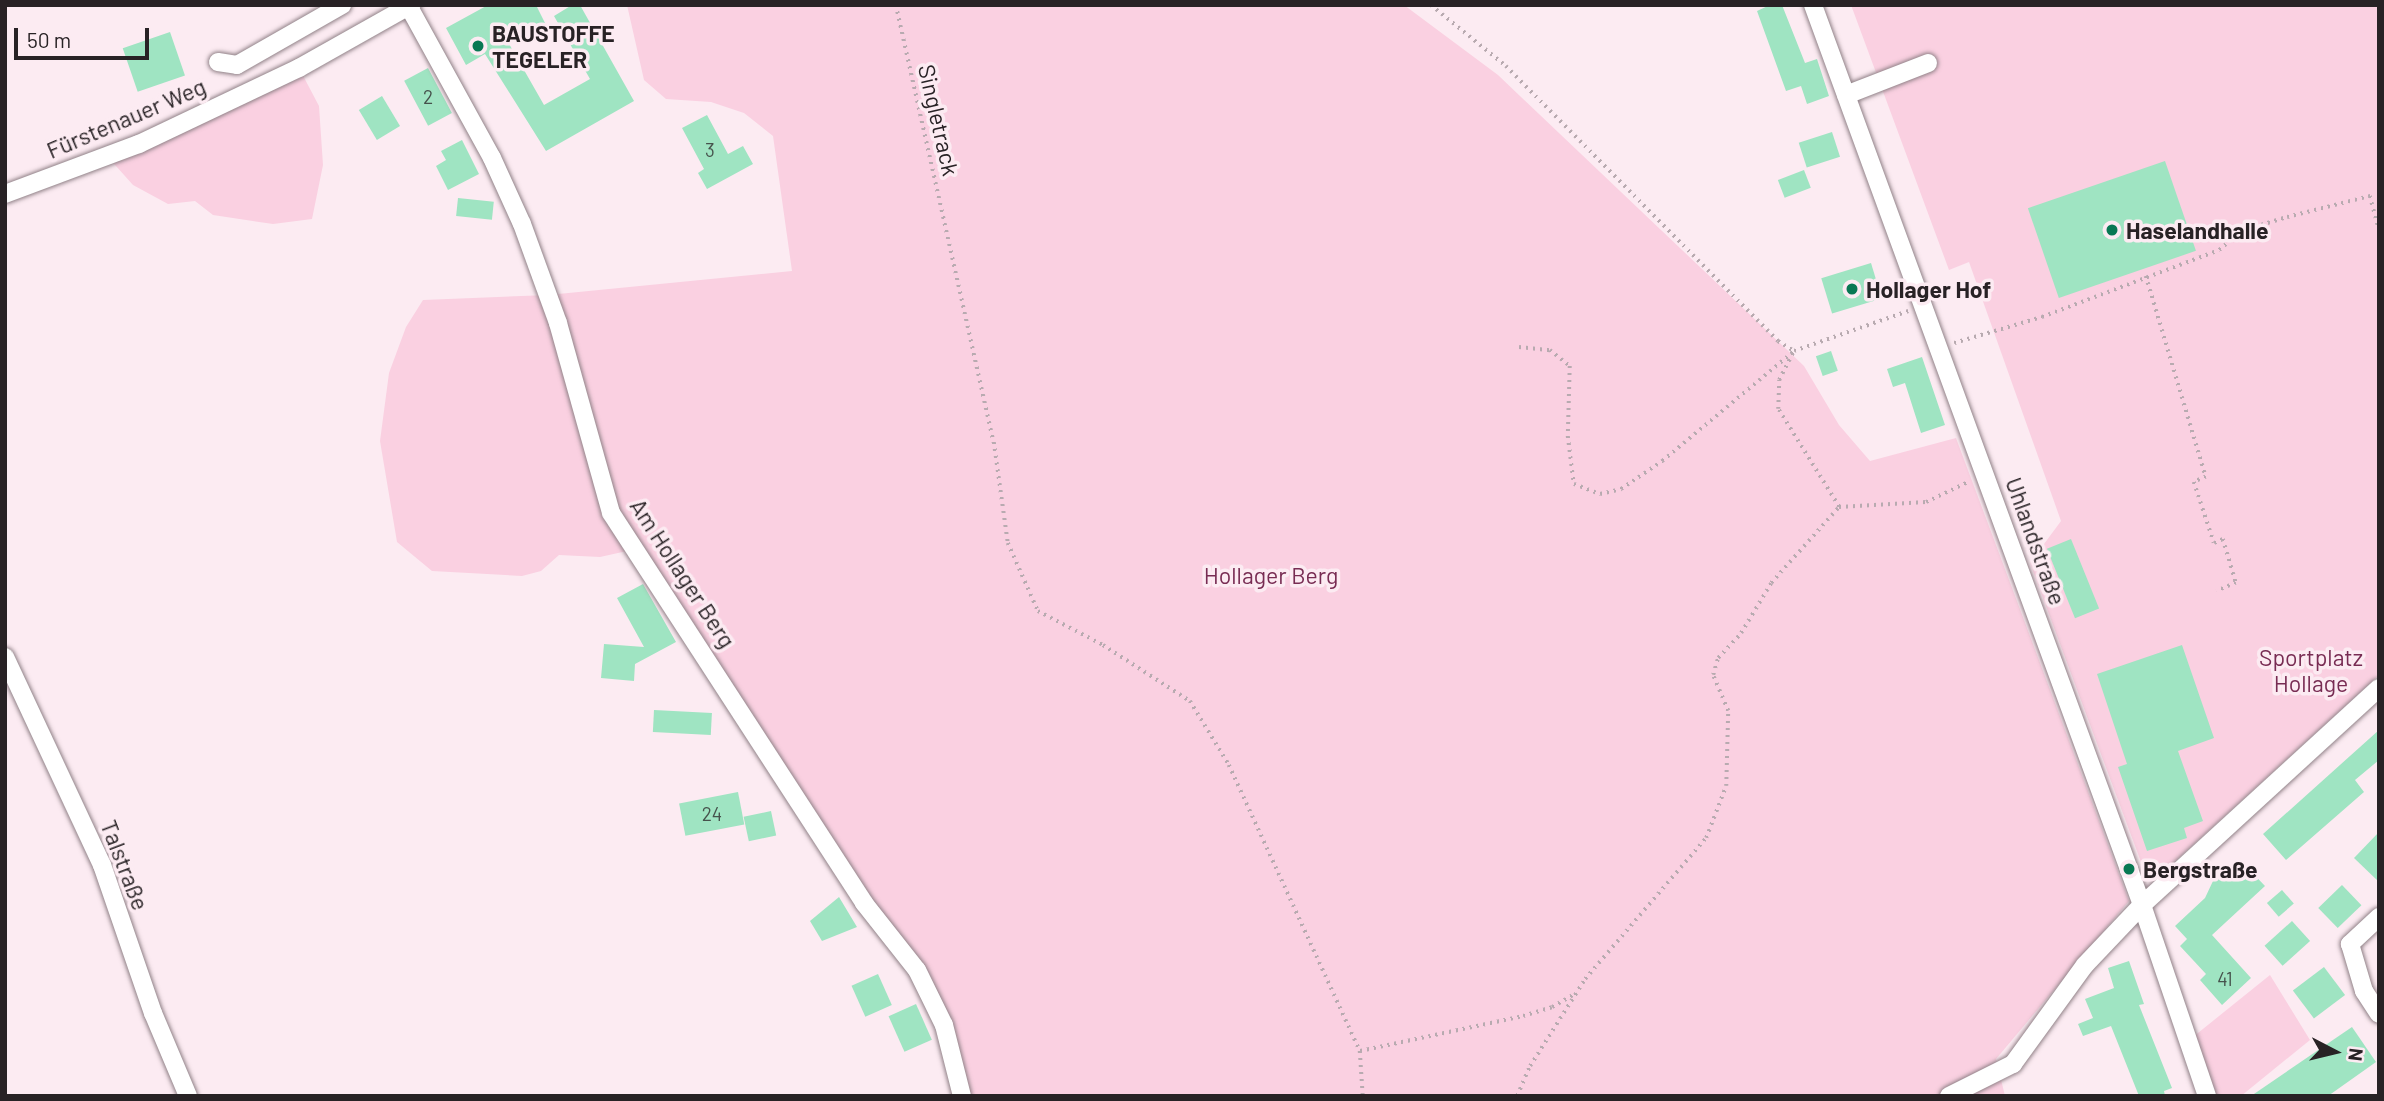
<!DOCTYPE html>
<html>
<head>
<meta charset="utf-8">
<style>
	body { margin:0 }
	#map { position:relative; width:2384px; height:1101px; overflow:hidden; background:#fcebf2; font-family:Barlow,sans-serif }
	div>[style] { position:absolute }
	.green>* { inset:0; background:#fad0e1 }
	.building>* { inset:0; background:#9fe4c2; transform-origin:0 0 }
	.path>* { height:3.5px; margin-top:-1.75px; transform-origin:0; background:repeating-linear-gradient(90deg,#b8aab0 0 2px,transparent 0 7px) }
	.roads { filter:drop-shadow(0 0 2px #918288) drop-shadow(0 0 2px #918288) }
	.minor>* { height:18px; margin:-9px; padding:0 9px; transform-origin:9px; border-radius:9px; background:#fff }
	.dots>* { width:19px; height:19px; translate:-50% -50%; box-sizing:border-box; border:4px solid #fcebf2; border-radius:50% }
	span { translate:-50% -50%; white-space:nowrap; text-align:center; line-height:1.15; -webkit-text-stroke:7px #fcebf2; paint-order:stroke }
	.number-label { font-size:19px; color:#46524c }
	.number-label span { -webkit-text-stroke-width:0 }
	.poi-label { font-size:23px; color:#282225; font-weight:700 }
	.left { translate:0 -50%; text-align:left }
	.street-label { font-size:23px; color:#282225 }
	.park-label { font-size:23px; color:#782c53 }
	.frame { position:absolute; inset:0; border:7px solid #282225; pointer-events:none }
	.north { position:absolute; left:2300px; top:1017px; width:70px; height:70px; -webkit-text-stroke:5px #fcebf2; paint-order:stroke; rotate:97deg; font-size:19px; font-weight:700; line-height:28px; text-align:center; color:#282225 }
	.north::after { content:''; display:block; margin:auto; width:24px; height:32px; background:#282225; clip-path:polygon(50% 0,100% 100%,50% 72%,0 100%) }
	.scale { position:absolute; left:14px; top:28px; width:135px; height:32px; box-sizing:border-box; border:4px solid #282225; border-top:0; padding-left:9px; font-size:21px; line-height:24px; white-space:nowrap; color:#282225; -webkit-text-stroke:5px #fcebf2; paint-order:stroke }
</style>
</head>
<body>
<div id="map">
	<div class="green">
		<i style="clip-path:polygon(627px 5px,1404px 5px,1498px 75px,1804px 366px,1839px 425px,1870px 461px,1956px 438px,2129px 901px,1996px 1059px,2005px 1096px,962px 1096px,944px 1025px,636px 549px,600px 557px,559px 555px,541px 571px,522px 576px,432px 571px,397px 542px,380px 441px,389px 373px,406px 327px,423px 300px,548px 295px,792px 271px,773px 136px,744px 113px,711px 102px,666px 99px,644px 80px)"></i>
		<i style="clip-path:polygon(1851px 5px,2379px 5px,2379px 675px,2161px 874px,2144px 870px,2030px 563px,2061px 521px,1969px 262px,1949px 270px)"></i>
		<i style="clip-path:polygon(299px 68px,319px 106px,323px 165px,312px 219px,273px 224px,213px 215px,195px 201px,168px 204px,133px 185px,107px 156px)"></i>
		<i style="clip-path:polygon(2270px 975px,2310px 1040px,2241px 1096px,2207px 1096px,2188px 1041px)"></i>
	</div>
	<div class="building">
		<i style="clip-path:polygon(488px 5px,536px 5px,545px 23px,508px 42px,544px 105px,590px 79px,554px 16px,572px 5px,580px 5px,634px 101px,546px 151px,485px 54px,466px 65px,446px 28px)"></i>
		<i style="clip-path:polygon(1770px 5px,1782px 5px,1805px 63px,1817px 59px,1829px 96px,1807px 104px,1801px 86px,1786px 91px,1757px 11px)"></i>
		<i style="left:170px;top:32px;width:46px;height:50px;rotate:71deg"></i>
		<i style="left:428px;top:68px;width:51px;height:27px;rotate:62deg"></i>
		<i style="left:382px;top:96px;width:35px;height:27px;rotate:59deg"></i>
		<i style="clip-path:polygon(707px 115px,728px 154px,743px 146px,753px 164px,707px 189px,698px 173px,704px 169px,682px 128px)"></i>
		<i style="left:1832px;top:132px;width:26px;height:35px;rotate:72deg"></i>
		<i style="clip-path:polygon(462px 140px,479px 174px,448px 190px,436px 166px,446px 160px,441px 151px)"></i>
		<i style="left:2165px;top:161px;width:95px;height:145px;rotate:71deg"></i>
		<i style="left:1804px;top:170px;width:19px;height:28px;rotate:69deg"></i>
		<i style="left:458px;top:198px;width:36px;height:18px;rotate:6deg"></i>
		<i style="left:1871px;top:263px;width:37px;height:52px;rotate:73deg"></i>
		<i style="left:1831px;top:351px;width:21px;height:16px;rotate:71deg"></i>
		<i style="clip-path:polygon(1922px 357px,1945px 425px,1921px 433px,1905px 383px,1893px 387px,1887px 369px)"></i>
		<i style="left:2071px;top:539px;width:75px;height:26px;rotate:68deg"></i>
		<i style="clip-path:polygon(643px 584px,676px 642px,635px 664px,634px 681px,601px 678px,604px 644px,644px 647px,617px 598px)"></i>
		<i style="clip-path:polygon(2182px 645px,2214px 738px,2178px 751px,2203px 821px,2184px 828px,2187px 838px,2147px 851px,2118px 767px,2127px 764px,2097px 674px)"></i>
		<i style="left:654px;top:710px;width:58px;height:22px;rotate:3deg"></i>
		<i style="clip-path:polygon(2379px 730px,2379px 760px,2355px 780px,2364px 792px,2286px 860px,2263px 834px)"></i>
		<i style="left:738px;top:792px;width:33px;height:60px;rotate:79deg"></i>
		<i style="left:771px;top:811px;width:25px;height:28px;rotate:78deg"></i>
		<i style="clip-path:polygon(2379px 832px,2379px 882px,2354px 858px)"></i>
		<i style="clip-path:polygon(2241px 861px,2265px 886px,2212px 935px,2251px 978px,2222px 1005px,2200px 980px,2206px 974px,2180px 946px,2187px 939px,2175px 926px,2205px 898px,2213px 881px)"></i>
		<i style="left:2342px;top:885px;width:28px;height:33px;rotate:46deg"></i>
		<i style="left:2282px;top:890px;width:18px;height:20px;rotate:49deg"></i>
		<i style="clip-path:polygon(839px 897px,857px 927px,822px 941px,810px 921px)"></i>
		<i style="left:2292px;top:921px;width:27px;height:37px;rotate:48deg"></i>
		<i style="clip-path:polygon(2129px 961px,2144px 1004px,2139px 1005px,2172px 1088px,2164px 1091px,2165px 1096px,2139px 1096px,2111px 1026px,2083px 1036px,2078px 1024px,2093px 1018px,2085px 999px,2114px 988px,2108px 968px)"></i>
		<i style="left:2324px;top:967px;width:35px;height:39px;rotate:53deg"></i>
		<i style="left:878px;top:974px;width:34px;height:29px;rotate:66deg"></i>
		<i style="left:916px;top:1004px;width:39px;height:30px;rotate:66deg"></i>
		<i style="clip-path:polygon(2352px 1027px,2376px 1062px,2328px 1096px,2251px 1096px)"></i>
	</div>
	<div class="path">
		<i style="left:896px;top:5px;width:448px;rotate:77.4deg"></i>
		<i style="left:994px;top:442px;width:102px;rotate:82.1deg"></i>
		<i style="left:1008px;top:543px;width:74px;rotate:66.2deg"></i>
		<i style="left:1038px;top:611px;width:73px;rotate:27.6deg"></i>
		<i style="left:1103px;top:645px;width:103px;rotate:32.8deg"></i>
		<i style="left:1190px;top:701px;width:75px;rotate:58.6deg"></i>
		<i style="left:1229px;top:765px;width:315px;rotate:65.4deg"></i>
		<i style="left:1360px;top:1051px;width:45px;rotate:86.2deg"></i>
		<i style="left:1431px;top:5px;width:97px;rotate:39.1deg"></i>
		<i style="left:1506px;top:66px;width:387px;rotate:45.3deg"></i>
		<i style="left:1778px;top:341px;width:19px;rotate:32deg"></i>
		<i style="left:2146px;top:276px;width:210px;rotate:73.4deg"></i>
		<i style="left:2206px;top:477px;width:13px;rotate:157deg"></i>
		<i style="left:2194px;top:482px;width:64px;rotate:71.8deg"></i>
		<i style="left:2214px;top:543px;width:10px;rotate:-24deg"></i>
		<i style="left:2223px;top:539px;width:46px;rotate:73.5deg"></i>
		<i style="left:2236px;top:583px;width:21px;rotate:157deg"></i>
		<i style="left:1954px;top:343px;width:92px;rotate:-16.5deg"></i>
		<i style="left:2042px;top:317px;width:189px;rotate:-20.7deg"></i>
		<i style="left:2219px;top:250px;width:29px;rotate:-41deg"></i>
		<i style="left:2241px;top:231px;width:48px;rotate:-16.9deg"></i>
		<i style="left:2287px;top:217px;width:86px;rotate:-14.2deg"></i>
		<i style="left:2370px;top:196px;width:34px;rotate:75deg"></i>
		<i style="left:1519px;top:347px;width:31px;rotate:6deg"></i>
		<i style="left:1550px;top:350px;width:26px;rotate:39deg"></i>
		<i style="left:1570px;top:366px;width:70px;rotate:91.6deg"></i>
		<i style="left:1568px;top:436px;width:48px;rotate:82.9deg"></i>
		<i style="left:1574px;top:484px;width:28px;rotate:21deg"></i>
		<i style="left:1600px;top:494px;width:22px;rotate:-13deg"></i>
		<i style="left:1621px;top:489px;width:50px;rotate:-34.3deg"></i>
		<i style="left:1662px;top:461px;width:172px;rotate:-39.8deg"></i>
		<i style="left:1794px;top:351px;width:121px;rotate:-19.3deg"></i>
		<i style="left:1839px;top:507px;width:87px;rotate:-3.3deg"></i>
		<i style="left:1926px;top:502px;width:47px;rotate:-25.5deg"></i>
		<i style="left:1360px;top:1051px;width:167px;rotate:-12.1deg"></i>
		<i style="left:1523px;top:1016px;width:30px;rotate:-17deg"></i>
		<i style="left:1552px;top:1007px;width:28px;rotate:-30deg"></i>
		<i style="left:1517px;top:1096px;width:33px;rotate:-67deg"></i>
		<i style="left:1530px;top:1066px;width:103px;rotate:-57.7deg"></i>
		<i style="left:1585px;top:979px;width:186px;rotate:-49.4deg"></i>
		<i style="left:1706px;top:838px;width:56px;rotate:-69deg"></i>
		<i style="left:1726px;top:786px;width:75px;rotate:-88.5deg"></i>
		<i style="left:1728px;top:711px;width:39px;rotate:-113deg"></i>
		<i style="left:1713px;top:675px;width:18px;rotate:-74deg"></i>
		<i style="left:1718px;top:658px;width:34px;rotate:-47deg"></i>
		<i style="left:1741px;top:633px;width:58px;rotate:-59deg"></i>
		<i style="left:1771px;top:583px;width:102px;rotate:-48.2deg"></i>
		<i style="left:1839px;top:507px;width:115px;rotate:-121.9deg"></i>
		<i style="left:1778px;top:409px;width:29px;rotate:-88deg"></i>
		<i style="left:1779px;top:380px;width:33px;rotate:-63deg"></i>
	</div>
	<div class="roads">
		<div class="minor">
			<i style="left:1813px;top:5px;width:958px;rotate:69.92deg"></i>
			<i style="left:2142px;top:905px;width:202px;rotate:71.2deg"></i>
			<i style="left:409px;top:7px;width:172px;rotate:61.2deg"></i>
			<i style="left:492px;top:158px;width:72px;rotate:65.6deg"></i>
			<i style="left:522px;top:224px;width:105px;rotate:70deg"></i>
			<i style="left:558px;top:323px;width:197px;rotate:74.4deg"></i>
			<i style="left:611px;top:513px;width:465px;rotate:57deg"></i>
			<i style="left:864px;top:903px;width:85px;rotate:51.7deg"></i>
			<i style="left:917px;top:970px;width:61px;rotate:63.9deg"></i>
			<i style="left:944px;top:1025px;width:73px;rotate:75.8deg"></i>
			<i style="left:218px;top:62px;width:19px;rotate:9deg"></i>
			<i style="left:237px;top:65px;width:121px;rotate:-29.7deg"></i>
			<i style="left:1846px;top:95px;width:88px;rotate:-21.3deg"></i>
			<i style="left:5px;top:194px;width:143px;rotate:-20.5deg"></i>
			<i style="left:139px;top:144px;width:177px;rotate:-25.4deg"></i>
			<i style="left:299px;top:68px;width:129px;rotate:-29.4deg"></i>
			<i style="left:5px;top:657px;width:230px;rotate:65deg"></i>
			<i style="left:102px;top:865px;width:157px;rotate:71deg"></i>
			<i style="left:153px;top:1013px;width:90px;rotate:67.1deg"></i>
			<i style="left:2379px;top:917px;width:40px;rotate:137deg"></i>
			<i style="left:2350px;top:944px;width:49px;rotate:73.4deg"></i>
			<i style="left:2364px;top:991px;width:27px;rotate:57deg"></i>
			<i style="left:1949px;top:1096px;width:72px;rotate:-26.6deg"></i>
			<i style="left:2013px;top:1064px;width:122px;rotate:-54deg"></i>
			<i style="left:2085px;top:965px;width:83px;rotate:-46.5deg"></i>
			<i style="left:2142px;top:905px;width:321px;rotate:-42.5deg"></i>
		</div>
	</div>
	<div class="dots">
		<i style="left:478px;top:46px;background:#087853"></i>
		<i style="left:2112px;top:230px;background:#087853"></i>
		<i style="left:1852px;top:289px;background:#087853"></i>
		<i style="left:2129px;top:869px;background:#087853"></i>
	</div>
	<div class="number-label">
		<span style="left:428px;top:97px">2</span>
		<span style="left:710px;top:150px">3</span>
		<span style="left:712px;top:814px">24</span>
		<span style="left:2225px;top:979px">41</span>
	</div>
	<div class="poi-label">
		<span class="left" style="left:492px;top:46px">BAUSTOFFE<br>TEGELER</span>
		<span class="left" style="left:2126px;top:230px">Haselandhalle</span>
		<span class="left" style="left:1866px;top:289px">Hollager Hof</span>
		<span class="left" style="left:2143px;top:869px">Bergstraße</span>
	</div>
	<div class="street-label">
		<span style="left:126px;top:118px;rotate:-23deg">Fürstenauer Weg</span>
		<span style="left:939px;top:120px;rotate:77deg">Singletrack</span>
		<span style="left:2036px;top:541px;rotate:70deg">Uhlandstraße</span>
		<span style="left:683px;top:573px;rotate:57deg">Am Hollager Berg</span>
		<span style="left:125px;top:865px;rotate:69deg">Talstraße</span>
	</div>
	<div class="park-label">
		<span style="left:1271px;top:575px">Hollager Berg</span>
		<span style="left:2311px;top:670px">Sportplatz<br>Hollage</span>
	</div>
	<div class="frame"></div>
	<div class="north">N</div>
	<div class="scale">50 m</div>
</div>
</body>
</html>
